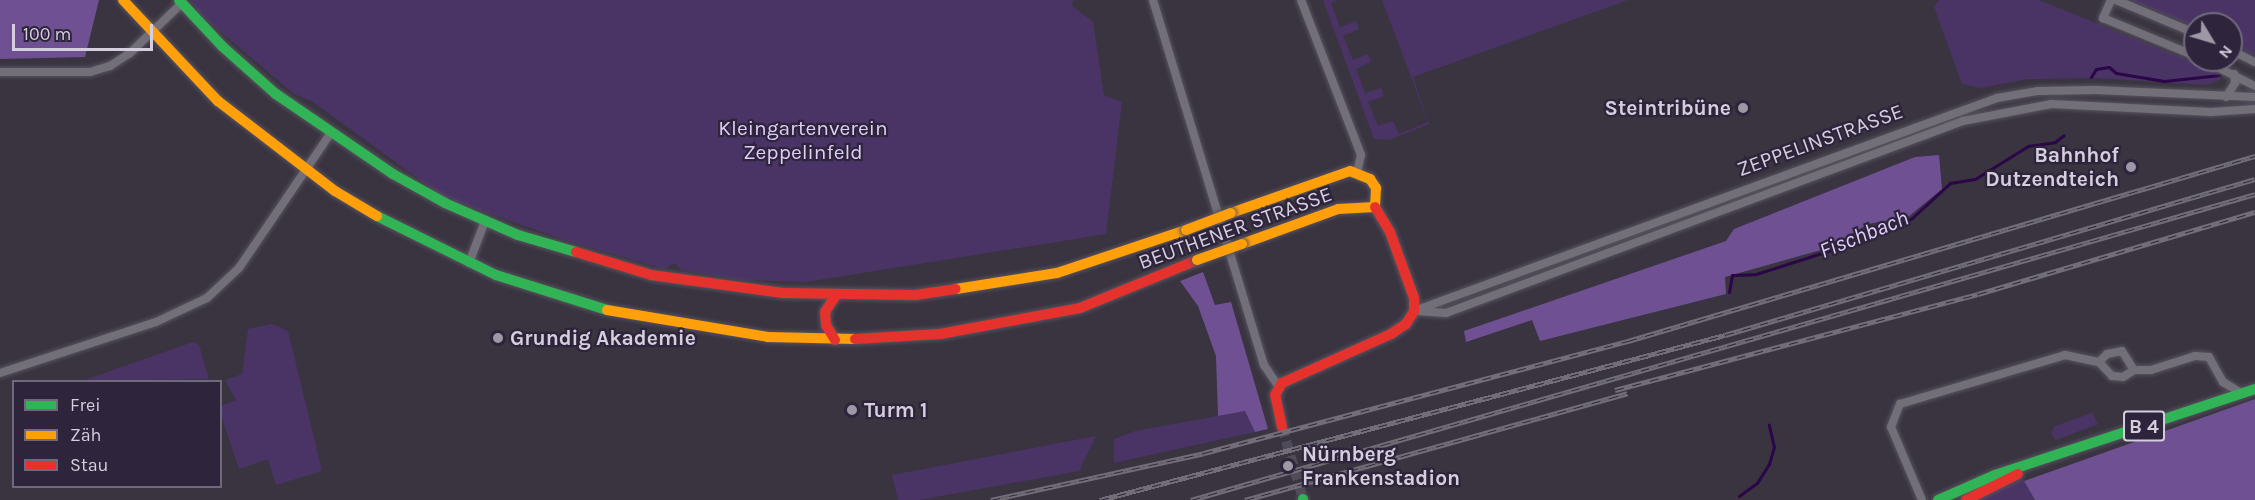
<!DOCTYPE html>
<html>
<head>
<meta charset="utf-8">
<style>
	body { margin:0 }
	#map { position:relative; width:2255px; height:500px; overflow:hidden; background:#393440; font-family:Karla,sans-serif }
	div>[style] { position:absolute }
	.green>* { inset:0; background:#4a3466 }
	.forest>* { inset:0; background:#6f5193 }
	.stream>* { height:3px; margin:-1.5px; padding:0 1.5px; transform-origin:1.5px; border-radius:1.5px; background:#2b0648 }
	.secondary-tunnel>* { height:10px; margin-top:-5px; transform-origin:0; background:repeating-linear-gradient(90deg,#504b58 0 10px,transparent 0 15px) }
	.roads { filter:drop-shadow(0 0 2px #57525e) drop-shadow(0 0 2px #57525e) }
	.street>* { height:8px; margin:-4px; padding:0 4px; transform-origin:4px; border-radius:4px; background:#736f78 }
	.fast>* { height:10px; margin:-5px; padding:0 5px; transform-origin:5px; border-radius:5px; background:#30b455 }
	.slow>* { height:10px; margin:-5px; padding:0 5px; transform-origin:5px; border-radius:5px; background:#ff9f0a }
	.jam>* { height:10px; margin:-5px; padding:0 5px; transform-origin:5px; border-radius:5px; background:#e5322d }
	.rail>* { height:5px; margin-top:-2.5px; transform-origin:0; background:repeating-linear-gradient(90deg,#2e243b 0 9px,#726e77 0 18px); box-sizing:border-box; border-block:2px solid #726e77 }
	.bridges { filter:drop-shadow(0 0 2px #57525e) drop-shadow(0 0 2px #57525e) }
	.slow-bridge>* { height:10px; margin:-5px; padding:0 5px; transform-origin:5px; border-radius:5px; background:#ff9f0a }
	.dots>* { width:16px; height:16px; translate:-50% -50%; box-sizing:border-box; border:3px solid #2e243b; border-radius:50% }
	span { translate:-50% -50%; white-space:nowrap; text-align:center; line-height:1.15; -webkit-text-stroke:4.5px #2e243b; paint-order:stroke }
	.shield-label span { padding:2px 4px; background:#2e243b; border:2px solid; border-radius:4px; -webkit-text-stroke-width:0 }
	.shield-label { font-size:20px; color:#d4cedd; font-weight:700 }
	.poi-label { font-size:21px; color:#d4cedd; font-weight:700 }
	.right { translate:-100% -50%; text-align:right }
	.left { translate:0 -50%; text-align:left }
	.park-label { font-size:21px; color:#ddcdf7 }
	.street-label { font-size:21px; color:#d4cedd }
	.water-label { font-size:22px; color:#e0cff9; font-style:italic }
	.legend { position:absolute; left:12px; top:380px; width:210px; height:108px; box-sizing:border-box; background:#2e243b; border:2px solid #70687c; margin:0; padding:8px 10px; list-style:none; font-size:18px; color:#d4cedd }
	.legend li { display:flex; align-items:center; gap:12px; height:30px }
	.legend b { width:30px; border:2px solid #70687c }
	.north { position:absolute; left:2183px; top:12px; width:60px; height:60px; box-sizing:border-box; background:#2e243b; border:2px solid #70687c; border-radius:50%; rotate:128deg; font-size:16px; font-weight:700; line-height:24px; text-align:center; color:#d4cedd }
	.north::after { content:''; display:block; margin:auto; width:21px; height:27px; background:#9e98a6; clip-path:polygon(50% 0,100% 100%,50% 72%,0 100%) }
	.scale { position:absolute; left:12px; top:24px; width:141px; height:27px; box-sizing:border-box; border:3px solid #d4cedd; border-top:0; padding-left:8px; font-size:18px; line-height:21px; white-space:nowrap; color:#d4cedd; -webkit-text-stroke:4px #2e243b; paint-order:stroke }
</style>
</head>
<body>
<div id="map">
	<div class="green">
		<i style="clip-path:polygon(190px 0,1073px 0,1072px 6px,1093px 22px,1104px 95px,1122px 102px,1106px 234px,806px 282px,743px 280px,681px 270px,675px 263px,664px 269px,568px 241px,445px 198px,313px 102px,294px 94px,202px 16px)"></i>
		<i style="clip-path:polygon(1323px 0,1337px 0,1331px 3px,1340px 27px,1356px 21px,1359px 29px,1343px 36px,1353px 60px,1368px 54px,1371px 62px,1356px 69px,1365px 93px,1381px 88px,1384px 96px,1368px 102px,1378px 126px,1393px 121px,1399px 134px,1428px 122px,1382px 0,1628px 0,1413px 77px,1429px 124px,1389px 140px,1374px 139px)"></i>
		<i style="clip-path:polygon(1939px 0,2039px 0,2219px 73px,2221px 79px,2207px 85px,2094px 78px,2028px 79px,1980px 88px,1962px 84px,1934px 7px)"></i>
		<i style="clip-path:polygon(2131px 0,2255px 0,2255px 55px,2231px 43px,2231px 24px,2195px 24px,2195px 27px)"></i>
		<i style="clip-path:polygon(272px 324px,288px 331px,322px 471px,276px 485px,268px 459px,239px 469px,220px 412px,221px 406px,236px 400px,225px 380px,242px 374px,248px 329px)"></i>
		<i style="clip-path:polygon(193px 342px,199px 345px,209px 379px,82px 381px)"></i>
		<i style="clip-path:polygon(1245px 411px,1255px 432px,1114px 463px,1114px 439px,1135px 431px)"></i>
		<i style="clip-path:polygon(2092px 413px,2098px 424px,2056px 440px,2051px 434px,2055px 426px)"></i>
		<i style="clip-path:polygon(1096px 436px,1079px 471px,919px 500px,898px 500px,892px 475px)"></i>
		<i style="clip-path:polygon(2023px 479px,2035px 500px,1974px 500px)"></i>
	</div>
	<div class="forest">
		<i style="clip-path:polygon(0 0,99px 0,85px 57px,0 59px)"></i>
		<i style="clip-path:polygon(1939px 155px,1942px 189px,1908px 217px,1868px 224px,1828px 248px,1725px 277px,1726px 294px,1540px 341px,1532px 320px,1466px 342px,1464px 331px,1726px 241px,1734px 229px,1915px 157px)"></i>
		<i style="clip-path:polygon(1203px 272px,1215px 305px,1231px 302px,1268px 429px,1255px 432px,1245px 411px,1218px 416px,1216px 356px,1198px 306px,1180px 281px)"></i>
		<i style="clip-path:polygon(2255px 399px,2255px 500px,2035px 500px,2024px 481px)"></i>
	</div>
	<div class="stream">
		<i style="left:2091px;top:77px;width:9px;rotate:-58deg"></i>
		<i style="left:2096px;top:69px;width:13px;rotate:-9deg"></i>
		<i style="left:2109px;top:67px;width:9px;rotate:41deg"></i>
		<i style="left:2116px;top:73px;width:49px;rotate:9.5deg"></i>
		<i style="left:2164px;top:81px;width:56px;rotate:-6.1deg"></i>
		<i style="left:1729px;top:292px;width:17px;rotate:-80deg"></i>
		<i style="left:1732px;top:275px;width:24px;rotate:-2deg"></i>
		<i style="left:1756px;top:274px;width:79px;rotate:-17.7deg"></i>
		<i style="left:1831px;top:250px;width:35px;rotate:-29deg"></i>
		<i style="left:1862px;top:233px;width:38px;rotate:-12deg"></i>
		<i style="left:1899px;top:225px;width:15px;rotate:-28deg"></i>
		<i style="left:1912px;top:218px;width:52px;rotate:-42.6deg"></i>
		<i style="left:1950px;top:183px;width:25px;rotate:-9deg"></i>
		<i style="left:1975px;top:179px;width:62px;rotate:-31.9deg"></i>
		<i style="left:2028px;top:146px;width:27px;rotate:-8deg"></i>
		<i style="left:2055px;top:142px;width:11px;rotate:-38deg"></i>
		<i style="left:1739px;top:496px;width:22px;rotate:-36deg"></i>
		<i style="left:1757px;top:483px;width:22px;rotate:-58deg"></i>
		<i style="left:1769px;top:464px;width:18px;rotate:-74deg"></i>
		<i style="left:1774px;top:447px;width:23px;rotate:-103deg"></i>
	</div>
	<div class="secondary-tunnel">
		<i style="left:1282px;top:427px;width:75px;rotate:73.7deg"></i>
	</div>
	<div class="roads">
		<div class="street">
			<i style="left:1153px;top:0;width:382px;rotate:73.1deg"></i>
			<i style="left:1264px;top:365px;width:27px;rotate:56deg"></i>
			<i style="left:1301px;top:0;width:166px;rotate:68.8deg"></i>
			<i style="left:1361px;top:155px;width:17px;rotate:103deg"></i>
			<i style="left:2111px;top:0;width:20px;rotate:114deg"></i>
			<i style="left:2103px;top:18px;width:100px;rotate:22.4deg"></i>
			<i style="left:2116px;top:0;width:86px;rotate:22.7deg"></i>
			<i style="left:2231px;top:50px;width:27px;rotate:27deg"></i>
			<i style="left:2203px;top:60px;width:58px;rotate:26.6deg"></i>
			<i style="left:0;top:72px;width:90px"></i>
			<i style="left:90px;top:72px;width:21px;rotate:-17deg"></i>
			<i style="left:110px;top:66px;width:24px;rotate:-33deg"></i>
			<i style="left:130px;top:53px;width:72px;rotate:-43.9deg"></i>
			<i style="left:2226px;top:97px;width:17px;rotate:-57deg"></i>
			<i style="left:2235px;top:83px;width:9px;rotate:-96deg"></i>
			<i style="left:469px;top:263px;width:45px;rotate:-69.1deg"></i>
			<i style="left:1414px;top:311px;width:621px;rotate:-20.07deg"></i>
			<i style="left:1997px;top:98px;width:42px;rotate:-9.7deg"></i>
			<i style="left:2038px;top:91px;width:58px;rotate:-1deg"></i>
			<i style="left:2096px;top:90px;width:159px;rotate:2.5deg"></i>
			<i style="left:1417px;top:311px;width:29px;rotate:4deg"></i>
			<i style="left:1446px;top:313px;width:552px;rotate:-20.37deg"></i>
			<i style="left:1963px;top:121px;width:90px;rotate:-10.9deg"></i>
			<i style="left:2051px;top:104px;width:160px;rotate:2.9deg"></i>
			<i style="left:2211px;top:112px;width:44px;rotate:-3.9deg"></i>
			<i style="left:2099px;top:362px;width:11px;rotate:-45deg"></i>
			<i style="left:2107px;top:354px;width:15px;rotate:-11deg"></i>
			<i style="left:2122px;top:351px;width:22px;rotate:58deg"></i>
			<i style="left:2134px;top:370px;width:17px"></i>
			<i style="left:2151px;top:370px;width:46px;rotate:-17.7deg"></i>
			<i style="left:2195px;top:356px;width:14px;rotate:4deg"></i>
			<i style="left:2209px;top:357px;width:29px;rotate:61deg"></i>
			<i style="left:2223px;top:382px;width:21px;rotate:31deg"></i>
			<i style="left:0;top:373px;width:164px;rotate:-18.1deg"></i>
			<i style="left:156px;top:322px;width:56px;rotate:-25.2deg"></i>
			<i style="left:207px;top:298px;width:44px;rotate:-43.2deg"></i>
			<i style="left:239px;top:268px;width:162px;rotate:-55.8deg"></i>
			<i style="left:1922px;top:500px;width:79px;rotate:-113deg"></i>
			<i style="left:1891px;top:427px;width:25px;rotate:-69deg"></i>
			<i style="left:1900px;top:404px;width:172px;rotate:-16.5deg"></i>
			<i style="left:2065px;top:355px;width:35px;rotate:12deg"></i>
			<i style="left:2099px;top:362px;width:19px;rotate:47deg"></i>
			<i style="left:2112px;top:376px;width:11px;rotate:5deg"></i>
			<i style="left:2123px;top:377px;width:13px;rotate:-32deg"></i>
		</div>
		<div class="fast">
			<i style="left:179px;top:0;width:64px;rotate:46.9deg"></i>
			<i style="left:223px;top:47px;width:71px;rotate:41.6deg"></i>
			<i style="left:276px;top:94px;width:142px;rotate:34.4deg"></i>
			<i style="left:393px;top:174px;width:60px;rotate:29.1deg"></i>
			<i style="left:445px;top:203px;width:80px;rotate:23.7deg"></i>
			<i style="left:518px;top:235px;width:60px;rotate:16.3deg"></i>
			<i style="left:377px;top:216px;width:133px;rotate:26.4deg"></i>
			<i style="left:496px;top:275px;width:116px;rotate:17.5deg"></i>
			<i style="left:1303px;top:499px;width:1px;rotate:90deg"></i>
			<i style="left:1938px;top:500px;width:62px;rotate:-23.7deg"></i>
			<i style="left:1995px;top:475px;width:274px;rotate:-18.3deg"></i>
		</div>
		<div class="slow">
			<i style="left:123px;top:0;width:139px;rotate:46.8deg"></i>
			<i style="left:218px;top:101px;width:148px;rotate:37.6deg"></i>
			<i style="left:335px;top:191px;width:49px;rotate:30.8deg"></i>
			<i style="left:1231px;top:213px;width:126px;rotate:-19.4deg"></i>
			<i style="left:1350px;top:171px;width:22px;rotate:22deg"></i>
			<i style="left:1370px;top:179px;width:11px;rotate:56deg"></i>
			<i style="left:1376px;top:188px;width:19px;rotate:93deg"></i>
			<i style="left:1242px;top:244px;width:102px;rotate:-20deg"></i>
			<i style="left:1338px;top:209px;width:37px;rotate:-3deg"></i>
			<i style="left:956px;top:289px;width:102px;rotate:-9deg"></i>
			<i style="left:1057px;top:273px;width:136px;rotate:-18.4deg"></i>
			<i style="left:607px;top:310px;width:163px;rotate:9.5deg"></i>
			<i style="left:768px;top:337px;width:87px;rotate:1.3deg"></i>
		</div>
		<div class="jam">
			<i style="left:576px;top:252px;width:78px;rotate:17deg"></i>
			<i style="left:651px;top:275px;width:133px;rotate:7.8deg"></i>
			<i style="left:783px;top:293px;width:132px;rotate:0.9deg"></i>
			<i style="left:915px;top:295px;width:41px;rotate:-8.3deg"></i>
			<i style="left:855px;top:339px;width:85px;rotate:-3.4deg"></i>
			<i style="left:940px;top:334px;width:142px;rotate:-10.5deg"></i>
			<i style="left:1080px;top:308px;width:126px;rotate:-22.3deg"></i>
			<i style="left:835px;top:340px;width:17px;rotate:-121deg"></i>
			<i style="left:826px;top:325px;width:13px;rotate:-94deg"></i>
			<i style="left:825px;top:312px;width:20px;rotate:-57deg"></i>
			<i style="left:1282px;top:427px;width:33px;rotate:-102deg"></i>
			<i style="left:1275px;top:395px;width:14px;rotate:-60deg"></i>
			<i style="left:1282px;top:383px;width:120px;rotate:-24.2deg"></i>
			<i style="left:1391px;top:334px;width:18px;rotate:-34deg"></i>
			<i style="left:1406px;top:324px;width:15px;rotate:-58deg"></i>
			<i style="left:1414px;top:311px;width:13px;rotate:-90deg"></i>
			<i style="left:1414px;top:298px;width:70px;rotate:-110deg"></i>
			<i style="left:1390px;top:232px;width:29px;rotate:-121deg"></i>
			<i style="left:1966px;top:500px;width:58px;rotate:-26.6deg"></i>
		</div>
	</div>
	<div class="rail">
		<i style="left:1615px;top:390px;width:375px;rotate:-14.8deg"></i>
		<i style="left:1978px;top:294px;width:289px;rotate:-16.5deg"></i>
		<i style="left:991px;top:500px;width:218px;rotate:-12.4deg"></i>
		<i style="left:1204px;top:453px;width:439px;rotate:-14.8deg"></i>
		<i style="left:1628px;top:341px;width:654px;rotate:-16.44deg"></i>
		<i style="left:1100px;top:500px;width:646px;rotate:-14.79deg"></i>
		<i style="left:1725px;top:335px;width:552px;rotate:-16.4deg"></i>
		<i style="left:1191px;top:500px;width:1107px;rotate:-16.04deg"></i>
		<i style="left:1245px;top:500px;width:397px;rotate:-15.6deg"></i>
	</div>
	<div class="bridges">
		<div class="slow-bridge">
			<i style="left:1186px;top:230px;width:48px;rotate:-20.7deg"></i>
			<i style="left:1197px;top:260px;width:48px;rotate:-19.6deg"></i>
		</div>
	</div>
	<div class="dots">
		<i style="left:1743px;top:108px;background:#9e98a6"></i>
		<i style="left:2131px;top:167px;background:#9e98a6"></i>
		<i style="left:498px;top:338px;background:#9e98a6"></i>
		<i style="left:852px;top:410px;background:#9e98a6"></i>
		<i style="left:1288px;top:466px;background:#9e98a6"></i>
	</div>
	<div class="shield-label">
		<span style="left:2144px;top:426px">B 4</span>
	</div>
	<div class="poi-label">
		<span class="right" style="left:1731px;top:108px">Steintribüne</span>
		<span class="right" style="left:2119px;top:167px">Bahnhof<br>Dutzendteich</span>
		<span class="left" style="left:510px;top:338px">Grundig Akademie</span>
		<span class="left" style="left:864px;top:410px">Turm 1</span>
		<span class="left" style="left:1302px;top:466px">Nürnberg<br>Frankenstadion</span>
	</div>
	<div class="park-label">
		<span style="left:803px;top:140px">Kleingartenverein<br>Zeppelinfeld</span>
	</div>
	<div class="street-label">
		<span style="left:1820px;top:140px;rotate:-20deg">ZEPPELINSTRASSE</span>
		<span style="left:1235px;top:228px;rotate:-20deg">BEUTHENER STRASSE</span>
	</div>
	<div class="water-label">
		<span style="left:1864px;top:235px;rotate:-22deg">Fischbach</span>
	</div>
	<ul class="legend">
	<li><b style="height:8px;background:#30b455"></b>Frei</li>
	<li><b style="height:8px;background:#ff9f0a"></b>Zäh</li>
	<li><b style="height:8px;background:#e5322d"></b>Stau</li>
	</ul>
	<div class="north">N</div>
	<div class="scale">100 m</div>
</div>
</body>
</html>
